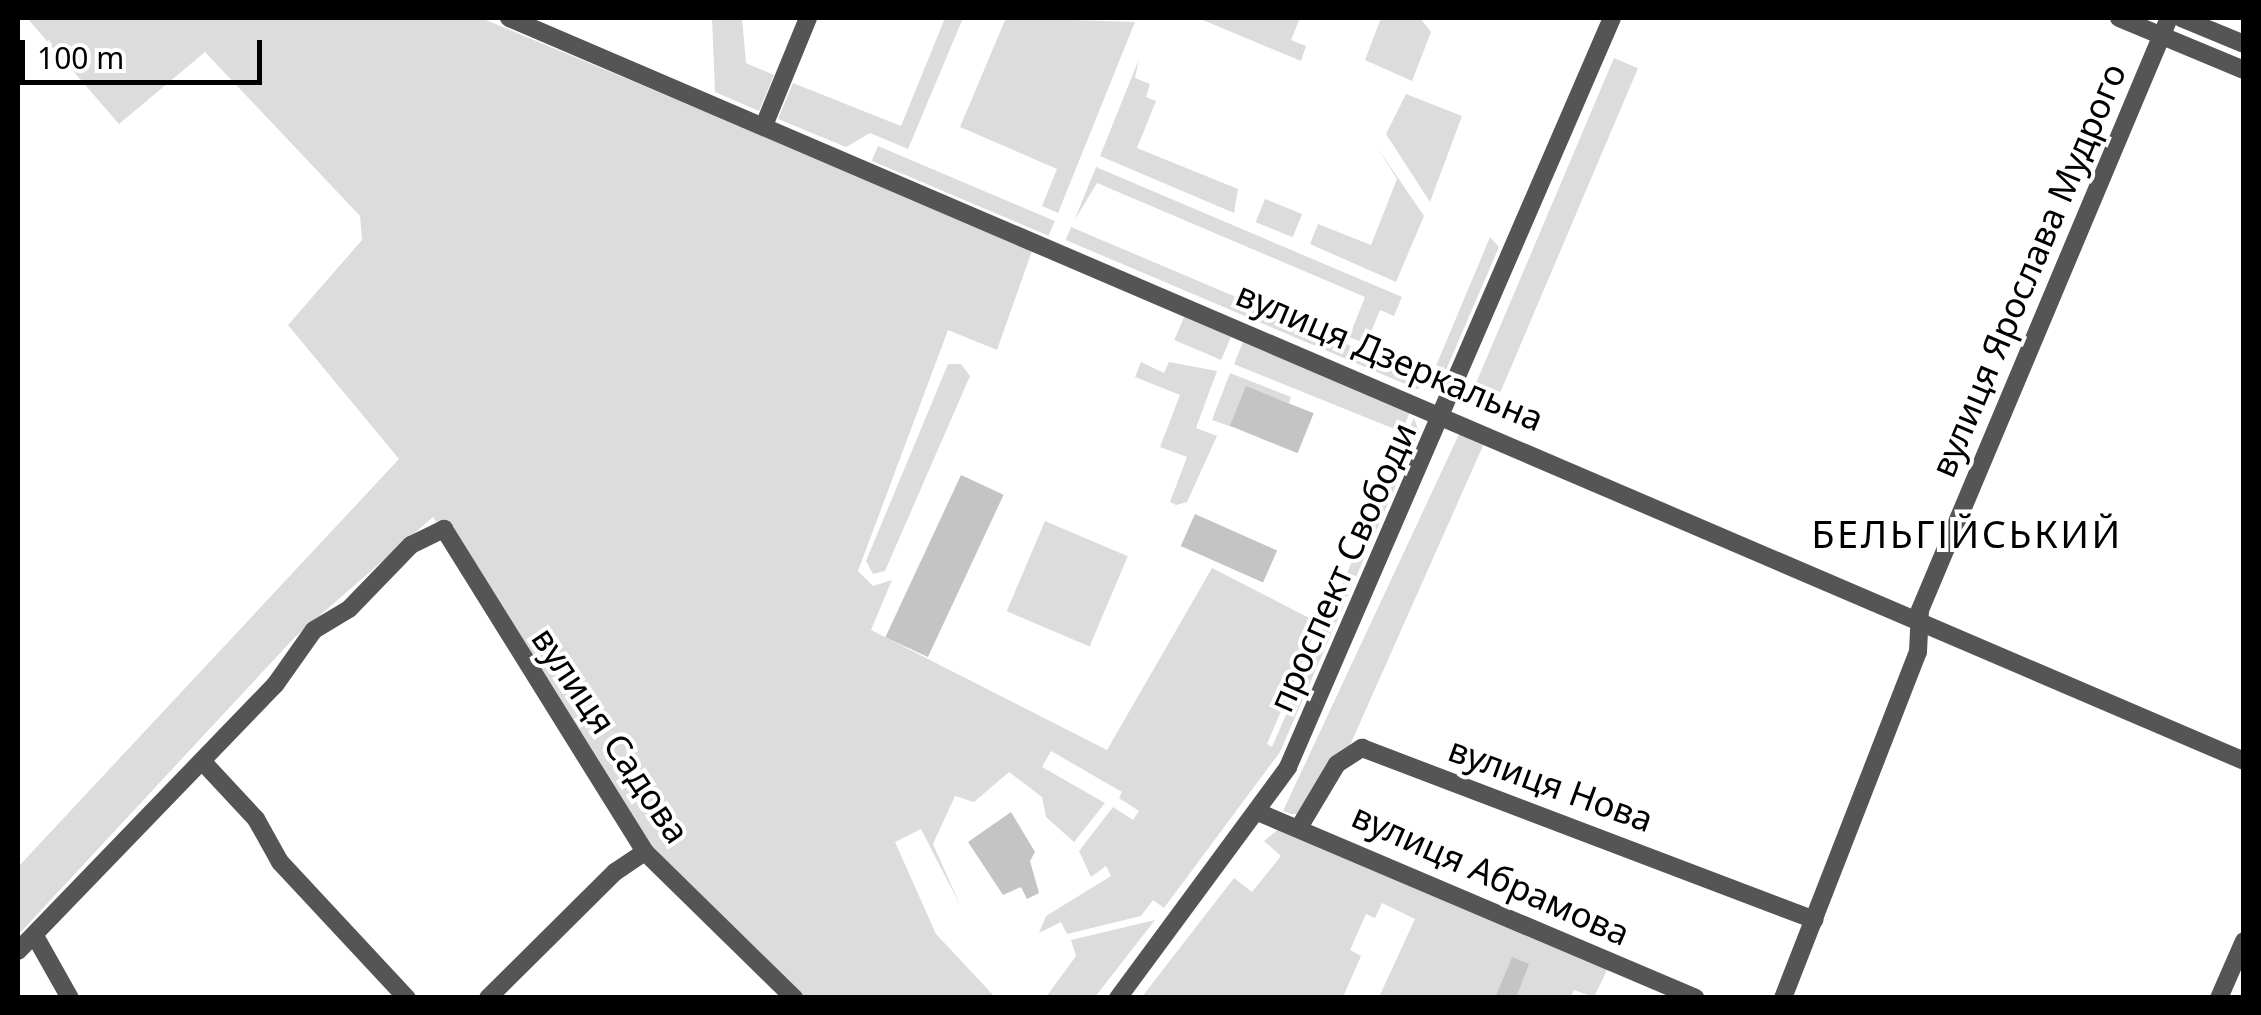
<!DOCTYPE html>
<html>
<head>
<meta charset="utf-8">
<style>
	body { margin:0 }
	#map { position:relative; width:2261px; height:1015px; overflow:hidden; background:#fff; font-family:"Noto Sans",sans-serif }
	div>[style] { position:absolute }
	.green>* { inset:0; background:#dcdcdc; transform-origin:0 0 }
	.building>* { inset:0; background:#c4c4c4; transform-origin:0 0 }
	.minor>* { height:18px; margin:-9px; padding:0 9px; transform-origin:9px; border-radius:9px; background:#555 }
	span { translate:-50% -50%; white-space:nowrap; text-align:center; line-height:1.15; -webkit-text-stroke:8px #fff; paint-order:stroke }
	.street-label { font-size:35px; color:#000 }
	.neighbourhood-label { font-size:38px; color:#000; letter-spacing:2.5px }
	.frame { position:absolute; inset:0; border:20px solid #000; pointer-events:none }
	.scale { position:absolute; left:20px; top:40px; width:242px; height:45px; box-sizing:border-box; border:5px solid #000; border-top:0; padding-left:12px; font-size:30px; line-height:35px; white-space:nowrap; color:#000; -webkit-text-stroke:8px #fff; paint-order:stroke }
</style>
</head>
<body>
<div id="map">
	<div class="green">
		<i style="clip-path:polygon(27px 18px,481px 18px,1033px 248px,997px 350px,948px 330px,858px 571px,873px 586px,892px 580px,871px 630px,1107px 750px,1212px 568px,1319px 623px,1267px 744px,1272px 747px,1414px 418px,1419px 432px,1280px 752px,1164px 908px,1153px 900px,1141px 916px,1067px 934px,1061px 922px,1039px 933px,1046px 916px,1111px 876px,1106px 866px,1091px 877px,1079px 851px,1113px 807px,1133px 820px,1139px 811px,1119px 798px,1122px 792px,1051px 751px,1042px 767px,1105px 803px,1074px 842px,1046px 817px,1042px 797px,1009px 772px,974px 802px,955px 796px,933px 844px,961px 907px,921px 829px,895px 842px,936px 934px,995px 997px,800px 997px,652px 850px,433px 517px,295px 637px,18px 935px,18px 867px,399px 459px,288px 325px,362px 240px,360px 216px,205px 52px,119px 124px)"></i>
		<i style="clip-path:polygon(712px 18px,742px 18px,746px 63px,774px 75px,759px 111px,715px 92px)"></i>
		<i style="clip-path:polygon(945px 18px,963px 18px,908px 149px,870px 133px,846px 147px,778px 119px,793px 83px,901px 126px)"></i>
		<i style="clip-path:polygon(1006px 18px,1135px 22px,1058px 213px,1042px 206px,1057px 169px,960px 127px)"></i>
		<i style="clip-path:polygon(1198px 18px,1300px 18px,1291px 40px,1306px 46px,1301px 61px)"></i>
		<i style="clip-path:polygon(1381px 18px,1420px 18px,1431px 32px,1412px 81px,1365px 60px)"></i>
		<i style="left:1614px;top:58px;width:26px;height:353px;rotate:23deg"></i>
		<i style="clip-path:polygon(1139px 59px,1135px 78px,1150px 84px,1146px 97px,1156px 101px,1137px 148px,1238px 189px,1234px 213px,1100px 156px)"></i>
		<i style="clip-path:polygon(1406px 94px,1462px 116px,1430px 202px,1386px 134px)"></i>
		<i style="left:878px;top:146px;width:192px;height:16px;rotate:23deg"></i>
		<i style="clip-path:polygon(1377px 147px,1424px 216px,1396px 282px,1310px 244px,1318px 224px,1371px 245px,1397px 179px)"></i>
		<i style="clip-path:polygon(1096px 167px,1402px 297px,1394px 316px,1380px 310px,1366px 344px,1349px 337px,1365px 297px,1097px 183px,1074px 221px)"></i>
		<i style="left:1265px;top:199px;width:40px;height:25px;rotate:22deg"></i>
		<i style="left:1071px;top:227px;width:383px;height:14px;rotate:23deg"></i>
		<i style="clip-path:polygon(1490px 237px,1499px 247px,1446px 370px,1436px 366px)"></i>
		<i style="left:1184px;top:317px;width:51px;height:25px;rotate:23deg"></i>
		<i style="left:1243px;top:342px;width:181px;height:24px;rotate:22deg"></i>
		<i style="clip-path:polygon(1141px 362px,1164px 373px,1169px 362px,1217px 371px,1196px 428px,1217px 436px,1187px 502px,1176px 505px,1170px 502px,1187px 457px,1160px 447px,1180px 395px,1135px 377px)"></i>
		<i style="clip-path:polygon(948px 364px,961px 364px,970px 376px,885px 571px,873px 574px,866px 561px)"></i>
		<i style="clip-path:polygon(1230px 373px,1291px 397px,1289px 403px,1246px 387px,1232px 427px,1212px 420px)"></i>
		<i style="clip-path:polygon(1461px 430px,1486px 439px,1351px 743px,1301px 814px,1291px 814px,1283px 811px)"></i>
		<i style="left:1045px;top:521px;width:90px;height:98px;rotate:23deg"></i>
		<i style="clip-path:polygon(1281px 827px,1608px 968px,1594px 997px,1574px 990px,1570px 998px,1379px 997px,1415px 919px,1382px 903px,1375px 918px,1366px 914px,1350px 950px,1361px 956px,1343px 997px,1141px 998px,1234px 878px,1252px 892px,1281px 856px,1264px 841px)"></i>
		<i style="clip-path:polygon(1155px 920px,1095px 997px,1046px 997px,1076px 956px,1071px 940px)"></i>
	</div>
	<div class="building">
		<i style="left:1246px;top:386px;width:73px;height:43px;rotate:22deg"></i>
		<i style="left:961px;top:475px;width:47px;height:179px;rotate:25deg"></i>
		<i style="left:1195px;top:514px;width:90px;height:35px;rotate:24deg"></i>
		<i style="clip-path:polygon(1011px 812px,1035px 852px,1030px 861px,1039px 893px,1027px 899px,1021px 887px,1003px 895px,968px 842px)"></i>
		<i style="clip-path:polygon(1512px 957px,1529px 964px,1516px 998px,1495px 998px)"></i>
	</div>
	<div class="minor">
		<i style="left:509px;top:18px;width:1887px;rotate:23.18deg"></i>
		<i style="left:2119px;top:18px;width:135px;rotate:22.6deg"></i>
		<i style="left:2181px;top:18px;width:68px;rotate:22.4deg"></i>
		<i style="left:765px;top:123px;width:113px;rotate:-67.7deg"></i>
		<i style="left:203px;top:762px;width:78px;rotate:47.1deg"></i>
		<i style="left:256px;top:819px;width:49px;rotate:60.8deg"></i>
		<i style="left:280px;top:862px;width:186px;rotate:47deg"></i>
		<i style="left:1260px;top:813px;width:473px;rotate:23deg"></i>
		<i style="left:1300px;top:826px;width:72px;rotate:-59.2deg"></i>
		<i style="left:1337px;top:764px;width:30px;rotate:-33deg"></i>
		<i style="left:1362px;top:748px;width:484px;rotate:20.8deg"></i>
		<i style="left:35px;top:936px;width:71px;rotate:60.6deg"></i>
		<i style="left:18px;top:951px;width:370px;rotate:-46deg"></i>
		<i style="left:275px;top:685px;width:67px;rotate:-54.7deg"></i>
		<i style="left:314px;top:630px;width:41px;rotate:-31deg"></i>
		<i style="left:349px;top:609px;width:89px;rotate:-45.9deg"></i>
		<i style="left:411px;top:545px;width:37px;rotate:-26deg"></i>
		<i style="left:444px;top:529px;width:380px;rotate:58.1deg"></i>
		<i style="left:645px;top:852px;width:209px;rotate:44.4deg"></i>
		<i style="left:488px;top:998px;width:179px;rotate:-44.8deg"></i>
		<i style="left:615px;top:872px;width:36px;rotate:-34deg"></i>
		<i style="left:1118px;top:998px;width:287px;rotate:-53.6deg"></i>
		<i style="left:1288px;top:767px;width:816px;rotate:-66.61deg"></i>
		<i style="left:1783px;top:998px;width:371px;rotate:-68.7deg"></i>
		<i style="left:1918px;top:652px;width:42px;rotate:-87.3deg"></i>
		<i style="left:1920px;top:610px;width:642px;rotate:-67.19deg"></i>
		<i style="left:2219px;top:998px;width:62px;rotate:-66.3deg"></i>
	</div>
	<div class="street-label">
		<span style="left:2028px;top:270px;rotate:-67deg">вулиця Ярослава Мудрого</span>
		<span style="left:1390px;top:356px;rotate:23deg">вулиця Дзеркальна</span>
		<span style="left:1342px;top:567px;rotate:-66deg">проспект Свободи</span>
		<span style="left:611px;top:735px;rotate:56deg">вулиця Садова</span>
		<span style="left:1551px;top:784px;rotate:20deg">вулиця Нова</span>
		<span style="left:1491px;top:874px;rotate:24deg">вулиця Абрамова</span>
	</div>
	<div class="neighbourhood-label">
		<span style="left:1967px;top:534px">БЕЛЬГІЙСЬКИЙ</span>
	</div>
	<div class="frame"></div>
	<div class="scale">100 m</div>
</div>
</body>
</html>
